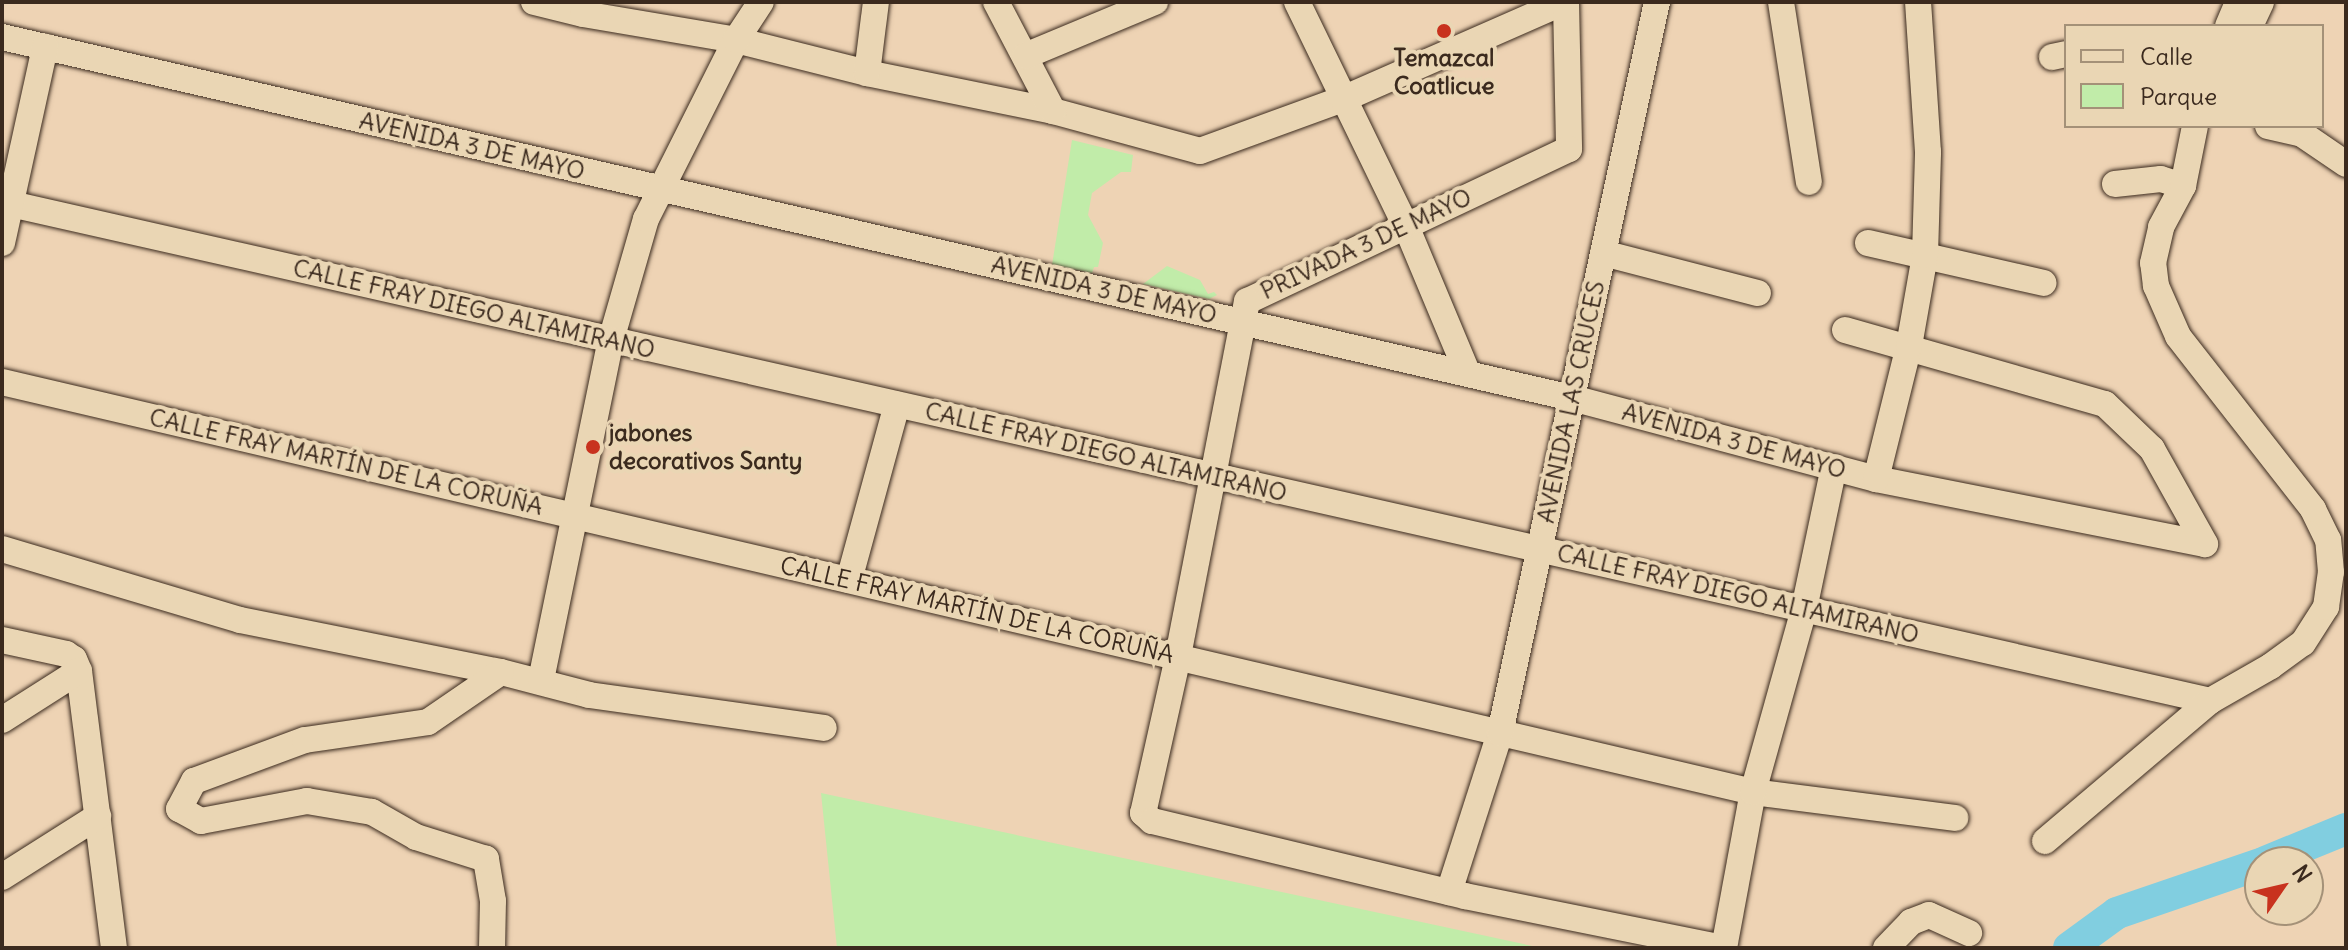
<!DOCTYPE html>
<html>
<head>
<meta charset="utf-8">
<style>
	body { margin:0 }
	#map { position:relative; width:2348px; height:950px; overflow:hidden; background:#eed3b4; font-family:Delius,sans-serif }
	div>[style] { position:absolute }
	.green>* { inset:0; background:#c1eca9 }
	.river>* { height:32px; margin:-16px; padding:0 16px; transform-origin:16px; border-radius:16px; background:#81cee0 }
	.roads { filter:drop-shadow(0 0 2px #3b2a1e) drop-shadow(0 0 2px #3b2a1e) }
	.minor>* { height:26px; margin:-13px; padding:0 13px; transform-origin:13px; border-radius:13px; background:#ead6b4 }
	.dots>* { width:22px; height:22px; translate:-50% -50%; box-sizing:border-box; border:4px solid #ead6b4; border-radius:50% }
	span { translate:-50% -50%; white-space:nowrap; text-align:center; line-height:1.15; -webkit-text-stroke:8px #ead6b4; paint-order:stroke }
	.poi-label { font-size:24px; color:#3b2a1e; font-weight:700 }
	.left { translate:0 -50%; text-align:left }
	.street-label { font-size:24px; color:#3b2a1e }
	.frame { position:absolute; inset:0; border:4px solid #3b2a1e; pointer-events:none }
	.legend { position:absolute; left:2064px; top:24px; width:260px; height:104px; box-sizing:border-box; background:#ead6b4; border:2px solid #a49178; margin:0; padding:10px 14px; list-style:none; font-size:24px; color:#3b2a1e }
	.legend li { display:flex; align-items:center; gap:16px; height:40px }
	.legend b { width:40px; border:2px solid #a49178 }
	.north { position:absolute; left:2244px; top:846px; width:80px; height:80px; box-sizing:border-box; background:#ead6b4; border:2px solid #a49178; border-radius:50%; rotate:56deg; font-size:22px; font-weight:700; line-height:32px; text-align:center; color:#3b2a1e }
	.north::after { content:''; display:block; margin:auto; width:28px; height:36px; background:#c8321e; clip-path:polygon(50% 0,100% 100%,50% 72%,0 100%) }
</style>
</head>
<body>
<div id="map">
	<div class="green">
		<i style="clip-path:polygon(1072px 140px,1133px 155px,1131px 172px,1121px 172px,1092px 193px,1088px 215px,1103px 243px,1098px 267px,1094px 267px,1092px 273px,1052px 265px)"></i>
		<i style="clip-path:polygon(1167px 266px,1200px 280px,1208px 294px,1214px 292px,1217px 295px,1209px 299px,1143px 284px)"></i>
		<i style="clip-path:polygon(821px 793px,1542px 948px,837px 948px)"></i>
	</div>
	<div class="river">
		<i style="left:2265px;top:862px;width:87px;rotate:-22.2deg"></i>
		<i style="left:2069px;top:948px;width:59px;rotate:-36.1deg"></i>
		<i style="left:2117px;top:913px;width:151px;rotate:-18.9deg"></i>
	</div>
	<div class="roads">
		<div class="minor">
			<i style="left:534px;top:2px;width:50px;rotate:13.8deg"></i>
			<i style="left:583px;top:14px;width:155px;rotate:9.6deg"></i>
			<i style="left:736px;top:40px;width:135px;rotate:14.1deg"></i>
			<i style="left:867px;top:73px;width:190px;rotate:11.5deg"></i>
			<i style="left:1053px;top:111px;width:152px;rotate:15.2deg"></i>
			<i style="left:1200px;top:151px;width:152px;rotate:-20deg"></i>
			<i style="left:1343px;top:99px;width:241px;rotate:-23.7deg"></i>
			<i style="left:996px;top:2px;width:123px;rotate:62.4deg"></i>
			<i style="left:1297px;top:2px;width:249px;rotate:64.1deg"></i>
			<i style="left:1406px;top:226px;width:160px;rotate:67.3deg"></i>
			<i style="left:1566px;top:2px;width:147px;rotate:88.8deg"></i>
			<i style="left:1569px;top:149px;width:356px;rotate:154.7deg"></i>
			<i style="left:1247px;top:301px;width:363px;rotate:101deg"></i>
			<i style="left:1178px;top:657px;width:160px;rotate:102.6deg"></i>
			<i style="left:1143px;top:813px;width:12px;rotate:42deg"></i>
			<i style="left:1152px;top:821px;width:322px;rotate:13.5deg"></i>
			<i style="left:1465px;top:896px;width:263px;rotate:11.4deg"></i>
			<i style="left:1781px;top:2px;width:182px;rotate:81.2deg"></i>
			<i style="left:2228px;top:26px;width:26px;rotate:-67deg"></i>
			<i style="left:2250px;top:26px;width:26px;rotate:-65deg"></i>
			<i style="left:2px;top:37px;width:1611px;rotate:12.95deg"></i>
			<i style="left:1572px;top:398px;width:315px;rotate:14.9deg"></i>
			<i style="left:1876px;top:479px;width:335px;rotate:11.2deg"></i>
			<i style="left:1025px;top:56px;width:141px;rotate:-22.6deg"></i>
			<i style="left:2052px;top:57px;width:14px;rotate:-12deg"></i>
			<i style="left:867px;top:73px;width:72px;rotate:-82.8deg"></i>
			<i style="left:2268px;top:126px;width:35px;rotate:13deg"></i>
			<i style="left:2302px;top:134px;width:53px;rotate:34.3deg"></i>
			<i style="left:2115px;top:184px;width:46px;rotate:-6.2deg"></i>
			<i style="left:2161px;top:179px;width:23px;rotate:18deg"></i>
			<i style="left:2px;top:202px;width:2264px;rotate:12.73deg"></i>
			<i style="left:2px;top:243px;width:201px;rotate:-77.6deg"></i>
			<i style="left:1868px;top:243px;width:180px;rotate:12.8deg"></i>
			<i style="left:1603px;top:253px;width:160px;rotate:14.5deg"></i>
			<i style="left:1845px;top:330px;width:270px;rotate:15.9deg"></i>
			<i style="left:2105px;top:404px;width:65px;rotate:43.8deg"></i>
			<i style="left:2152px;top:449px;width:109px;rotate:60.8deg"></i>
			<i style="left:2px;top:382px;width:1798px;rotate:13.18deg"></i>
			<i style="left:1753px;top:792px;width:204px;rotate:7.3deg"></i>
			<i style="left:1876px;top:479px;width:137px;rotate:-76.1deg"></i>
			<i style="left:1909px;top:346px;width:92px;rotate:-80deg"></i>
			<i style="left:1925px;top:255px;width:103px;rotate:-88.3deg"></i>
			<i style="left:1928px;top:152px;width:150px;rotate:-93.8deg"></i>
			<i style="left:2px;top:549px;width:248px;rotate:16.6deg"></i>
			<i style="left:240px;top:620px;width:266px;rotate:11.3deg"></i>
			<i style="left:501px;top:672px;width:91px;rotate:14.6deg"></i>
			<i style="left:589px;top:695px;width:237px;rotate:8deg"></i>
			<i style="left:849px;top:580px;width:182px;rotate:-74.7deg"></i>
			<i style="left:2px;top:640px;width:66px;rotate:12.3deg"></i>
			<i style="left:66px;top:654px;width:9px;rotate:32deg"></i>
			<i style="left:74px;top:659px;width:13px;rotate:67deg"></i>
			<i style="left:79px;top:671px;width:279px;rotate:82.8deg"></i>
			<i style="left:541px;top:680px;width:347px;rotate:-78.4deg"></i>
			<i style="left:611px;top:340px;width:126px;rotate:-73.9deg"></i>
			<i style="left:646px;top:219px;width:200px;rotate:-63.3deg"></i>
			<i style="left:736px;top:40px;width:45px;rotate:-56.7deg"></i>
			<i style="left:2px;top:720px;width:91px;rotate:-32.5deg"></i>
			<i style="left:2045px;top:841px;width:216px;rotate:-40.3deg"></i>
			<i style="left:2210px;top:701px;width:70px;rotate:-29.8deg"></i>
			<i style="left:2271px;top:666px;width:39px;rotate:-36deg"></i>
			<i style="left:2303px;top:643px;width:43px;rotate:-57.4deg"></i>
			<i style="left:2326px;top:607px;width:35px;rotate:-82deg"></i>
			<i style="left:2331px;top:572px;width:32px;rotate:-95deg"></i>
			<i style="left:2328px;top:540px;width:34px;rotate:-116deg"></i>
			<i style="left:2313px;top:509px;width:219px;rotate:-128deg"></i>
			<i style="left:2178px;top:336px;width:55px;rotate:-113.7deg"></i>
			<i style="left:2156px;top:286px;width:23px;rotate:-97deg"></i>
			<i style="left:2153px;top:263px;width:37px;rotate:-77deg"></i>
			<i style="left:2161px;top:227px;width:47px;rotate:-61.8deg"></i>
			<i style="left:2183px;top:186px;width:61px;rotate:-78.7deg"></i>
			<i style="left:2px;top:877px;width:114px;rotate:-32.4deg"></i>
			<i style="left:1449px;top:892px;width:167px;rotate:-72.2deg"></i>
			<i style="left:1500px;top:733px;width:748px;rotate:-77.88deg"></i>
			<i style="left:492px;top:948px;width:47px;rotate:-88.8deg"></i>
			<i style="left:493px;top:901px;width:43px;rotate:-99.5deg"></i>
			<i style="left:486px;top:859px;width:73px;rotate:-162.6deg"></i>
			<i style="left:416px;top:837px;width:51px;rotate:-150.4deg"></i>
			<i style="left:372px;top:812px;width:66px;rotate:-170.4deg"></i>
			<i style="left:307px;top:801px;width:108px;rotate:169.3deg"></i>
			<i style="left:201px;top:821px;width:25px;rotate:-151deg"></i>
			<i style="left:179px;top:809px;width:32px;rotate:-62deg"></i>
			<i style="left:194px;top:781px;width:118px;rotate:-20.3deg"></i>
			<i style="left:305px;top:740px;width:124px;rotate:-8.3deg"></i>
			<i style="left:428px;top:722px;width:88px;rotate:-34.4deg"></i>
			<i style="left:1724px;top:948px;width:159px;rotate:-79.5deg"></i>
			<i style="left:1753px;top:792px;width:190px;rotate:-74.4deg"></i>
			<i style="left:1804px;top:609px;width:145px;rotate:-78.1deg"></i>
			<i style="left:1886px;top:948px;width:36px;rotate:-46deg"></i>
			<i style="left:1911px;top:922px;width:19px;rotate:-21deg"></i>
			<i style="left:1929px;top:915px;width:44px;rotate:24.2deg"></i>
		</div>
	</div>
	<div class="dots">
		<i style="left:1444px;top:31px;background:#c8321e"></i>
		<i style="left:593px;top:447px;background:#c8321e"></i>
	</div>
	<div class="poi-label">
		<span style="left:1444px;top:72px">Temazcal<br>Coatlicue</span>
		<span class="left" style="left:609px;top:447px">jabones<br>decorativos Santy</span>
	</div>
	<div class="street-label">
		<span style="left:472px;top:146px;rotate:13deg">AVENIDA 3 DE MAYO</span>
		<span style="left:1366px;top:244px;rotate:-25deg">PRIVADA 3 DE MAYO</span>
		<span style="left:1104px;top:290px;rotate:13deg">AVENIDA 3 DE MAYO</span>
		<span style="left:474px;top:309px;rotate:13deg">CALLE FRAY DIEGO ALTAMIRANO</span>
		<span style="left:1571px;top:402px;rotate:-78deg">AVENIDA LAS CRUCES</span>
		<span style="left:1734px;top:441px;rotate:15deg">AVENIDA 3 DE MAYO</span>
		<span style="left:1106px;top:452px;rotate:13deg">CALLE FRAY DIEGO ALTAMIRANO</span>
		<span style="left:346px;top:462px;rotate:13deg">CALLE FRAY MARTÍN DE LA CORUÑA</span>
		<span style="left:1738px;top:594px;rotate:13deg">CALLE FRAY DIEGO ALTAMIRANO</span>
		<span style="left:977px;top:610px;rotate:13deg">CALLE FRAY MARTÍN DE LA CORUÑA</span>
	</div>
	<div class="frame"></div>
	<ul class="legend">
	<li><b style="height:10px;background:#ead6b4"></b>Calle</li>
	<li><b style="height:22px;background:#c1eca9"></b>Parque</li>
	</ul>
	<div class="north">N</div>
</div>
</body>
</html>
